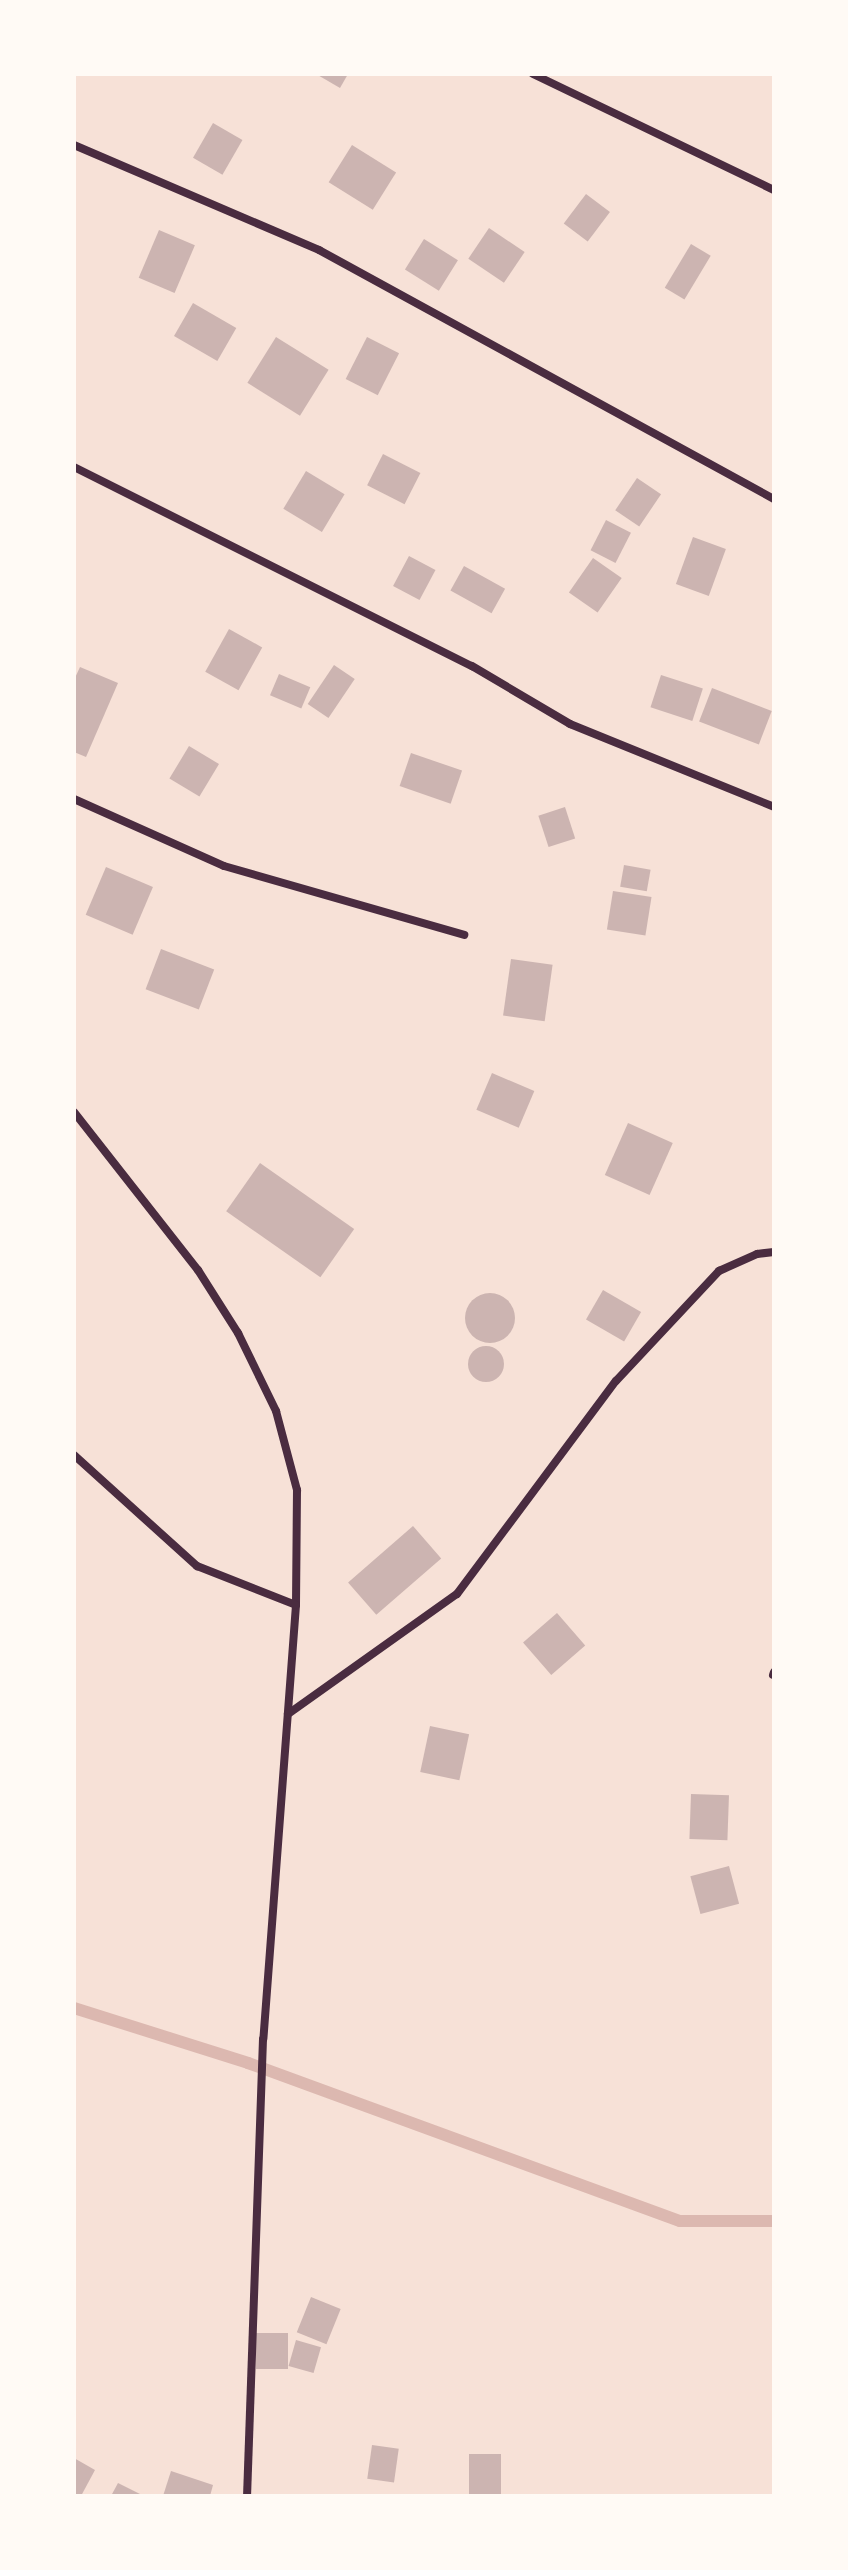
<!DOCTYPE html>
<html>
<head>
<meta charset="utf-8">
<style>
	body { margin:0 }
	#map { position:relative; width:848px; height:2570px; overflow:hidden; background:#f7e1d7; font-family:Karla,sans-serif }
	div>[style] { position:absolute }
	.stream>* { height:12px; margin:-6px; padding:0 6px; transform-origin:6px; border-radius:6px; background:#dcb8b0 }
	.building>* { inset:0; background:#ccb4b1; transform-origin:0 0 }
	.round { border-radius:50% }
	.minor>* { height:8px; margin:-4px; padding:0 4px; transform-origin:4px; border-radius:4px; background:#4a2c40 }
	span { translate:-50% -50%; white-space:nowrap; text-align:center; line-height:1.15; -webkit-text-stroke:7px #fffaf5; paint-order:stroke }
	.frame { position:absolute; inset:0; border:76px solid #fffaf5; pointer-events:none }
</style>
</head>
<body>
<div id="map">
	<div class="stream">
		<i style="left:74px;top:2008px;width:182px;rotate:17.5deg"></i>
		<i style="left:248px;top:2063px;width:460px;rotate:20.1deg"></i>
		<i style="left:680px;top:2221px;width:94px"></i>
	</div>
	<div class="building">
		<i style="clip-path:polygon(316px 74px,348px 74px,340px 88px)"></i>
		<i style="left:213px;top:123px;width:34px;height:40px;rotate:30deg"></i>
		<i style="left:352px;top:145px;width:52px;height:44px;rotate:32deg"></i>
		<i style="left:586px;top:194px;width:30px;height:37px;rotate:37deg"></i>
		<i style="left:489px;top:228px;width:43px;height:37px;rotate:34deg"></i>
		<i style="left:159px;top:230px;width:39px;height:52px;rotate:23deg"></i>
		<i style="left:424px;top:239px;width:40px;height:36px;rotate:32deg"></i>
		<i style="left:691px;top:244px;width:23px;height:51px;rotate:31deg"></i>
		<i style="left:193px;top:303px;width:50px;height:38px;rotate:30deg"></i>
		<i style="left:276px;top:337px;width:62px;height:54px;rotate:32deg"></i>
		<i style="left:367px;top:337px;width:36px;height:47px;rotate:27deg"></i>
		<i style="left:383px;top:454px;width:42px;height:35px;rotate:27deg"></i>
		<i style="left:306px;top:471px;width:45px;height:44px;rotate:31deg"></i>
		<i style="left:637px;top:478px;width:29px;height:39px;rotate:34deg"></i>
		<i style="left:606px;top:520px;width:28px;height:34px;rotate:27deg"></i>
		<i style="left:693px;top:537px;width:35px;height:50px;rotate:20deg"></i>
		<i style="left:409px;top:556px;width:30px;height:34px;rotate:28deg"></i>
		<i style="left:593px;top:558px;width:35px;height:42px;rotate:35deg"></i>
		<i style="left:464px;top:566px;width:47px;height:28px;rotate:29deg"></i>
		<i style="left:229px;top:629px;width:38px;height:49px;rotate:29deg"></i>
		<i style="left:334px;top:665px;width:25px;height:47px;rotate:34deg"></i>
		<i style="clip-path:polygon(80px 667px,118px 683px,86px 757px,74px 752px,74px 680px)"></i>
		<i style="left:279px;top:674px;width:34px;height:23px;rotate:23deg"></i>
		<i style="left:661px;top:675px;width:44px;height:34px;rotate:18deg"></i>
		<i style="left:712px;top:688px;width:64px;height:36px;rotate:21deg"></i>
		<i style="left:189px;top:746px;width:35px;height:38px;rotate:31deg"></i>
		<i style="left:411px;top:753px;width:54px;height:35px;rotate:19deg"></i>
		<i style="left:565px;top:807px;width:33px;height:28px;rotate:72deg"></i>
		<i style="left:624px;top:865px;width:27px;height:22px;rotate:10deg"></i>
		<i style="left:106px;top:867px;width:51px;height:52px;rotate:23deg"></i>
		<i style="left:613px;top:891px;width:39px;height:39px;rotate:9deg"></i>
		<i style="left:161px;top:949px;width:57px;height:43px;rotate:21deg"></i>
		<i style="left:511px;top:959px;width:42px;height:57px;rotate:8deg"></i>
		<i style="left:492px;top:1073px;width:46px;height:40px;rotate:23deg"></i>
		<i style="left:628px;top:1123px;width:49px;height:57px;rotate:24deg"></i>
		<i style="left:260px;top:1163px;width:115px;height:59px;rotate:35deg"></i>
		<i style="left:603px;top:1290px;width:44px;height:34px;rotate:30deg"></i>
		<i class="round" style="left:465px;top:1293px;width:50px;height:50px"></i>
		<i class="round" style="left:468px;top:1346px;width:36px;height:36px"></i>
		<i style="left:413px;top:1526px;width:43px;height:86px;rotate:49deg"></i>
		<i style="left:557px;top:1613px;width:43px;height:45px;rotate:49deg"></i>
		<i style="left:430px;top:1726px;width:40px;height:47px;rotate:12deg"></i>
		<i style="left:691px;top:1794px;width:38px;height:45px;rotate:2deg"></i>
		<i style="left:729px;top:1866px;width:39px;height:40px;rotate:75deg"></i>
		<i style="left:311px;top:2297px;width:32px;height:38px;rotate:22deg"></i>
		<i style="left:256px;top:2333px;width:32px;height:36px"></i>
		<i style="left:296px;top:2340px;width:26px;height:27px;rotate:16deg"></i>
		<i style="left:372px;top:2445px;width:27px;height:34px;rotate:8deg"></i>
		<i style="left:469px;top:2454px;width:32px;height:42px"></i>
		<i style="clip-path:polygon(74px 2458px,95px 2470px,81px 2496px,74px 2496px)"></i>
		<i style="clip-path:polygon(171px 2471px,213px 2485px,210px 2496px,163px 2496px)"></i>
		<i style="clip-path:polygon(118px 2483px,144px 2496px,111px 2496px)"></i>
	</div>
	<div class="minor">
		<i style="left:533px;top:74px;width:267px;rotate:25.7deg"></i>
		<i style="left:74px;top:145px;width:267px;rotate:23.2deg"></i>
		<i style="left:319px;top:250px;width:519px;rotate:28.69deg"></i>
		<i style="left:74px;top:467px;width:445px;rotate:26.6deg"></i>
		<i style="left:472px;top:666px;width:114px;rotate:30.6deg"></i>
		<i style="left:570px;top:724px;width:220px;rotate:22.1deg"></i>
		<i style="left:74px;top:799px;width:164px;rotate:24.1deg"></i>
		<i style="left:224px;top:866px;width:250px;rotate:16deg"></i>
		<i style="left:74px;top:1112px;width:201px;rotate:51.9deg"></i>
		<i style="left:198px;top:1270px;width:75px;rotate:57.6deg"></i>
		<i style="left:238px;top:1333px;width:87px;rotate:64deg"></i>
		<i style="left:276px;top:1411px;width:82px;rotate:75.1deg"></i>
		<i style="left:297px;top:1490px;width:115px;rotate:90.5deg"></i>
		<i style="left:296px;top:1605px;width:435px;rotate:94.3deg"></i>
		<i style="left:263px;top:2039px;width:457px;rotate:92deg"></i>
		<i style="left:74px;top:1455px;width:166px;rotate:42.1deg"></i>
		<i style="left:197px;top:1566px;width:106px;rotate:21.5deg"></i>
		<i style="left:773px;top:1675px;width:3px;rotate:-72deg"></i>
		<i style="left:288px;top:1714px;width:207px;rotate:-35.4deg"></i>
		<i style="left:457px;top:1594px;width:266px;rotate:-53.3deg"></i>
		<i style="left:616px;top:1381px;width:151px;rotate:-46.9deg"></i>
		<i style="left:719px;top:1271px;width:42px;rotate:-24.1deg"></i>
		<i style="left:757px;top:1254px;width:17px;rotate:-7deg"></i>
	</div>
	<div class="frame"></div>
</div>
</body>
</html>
